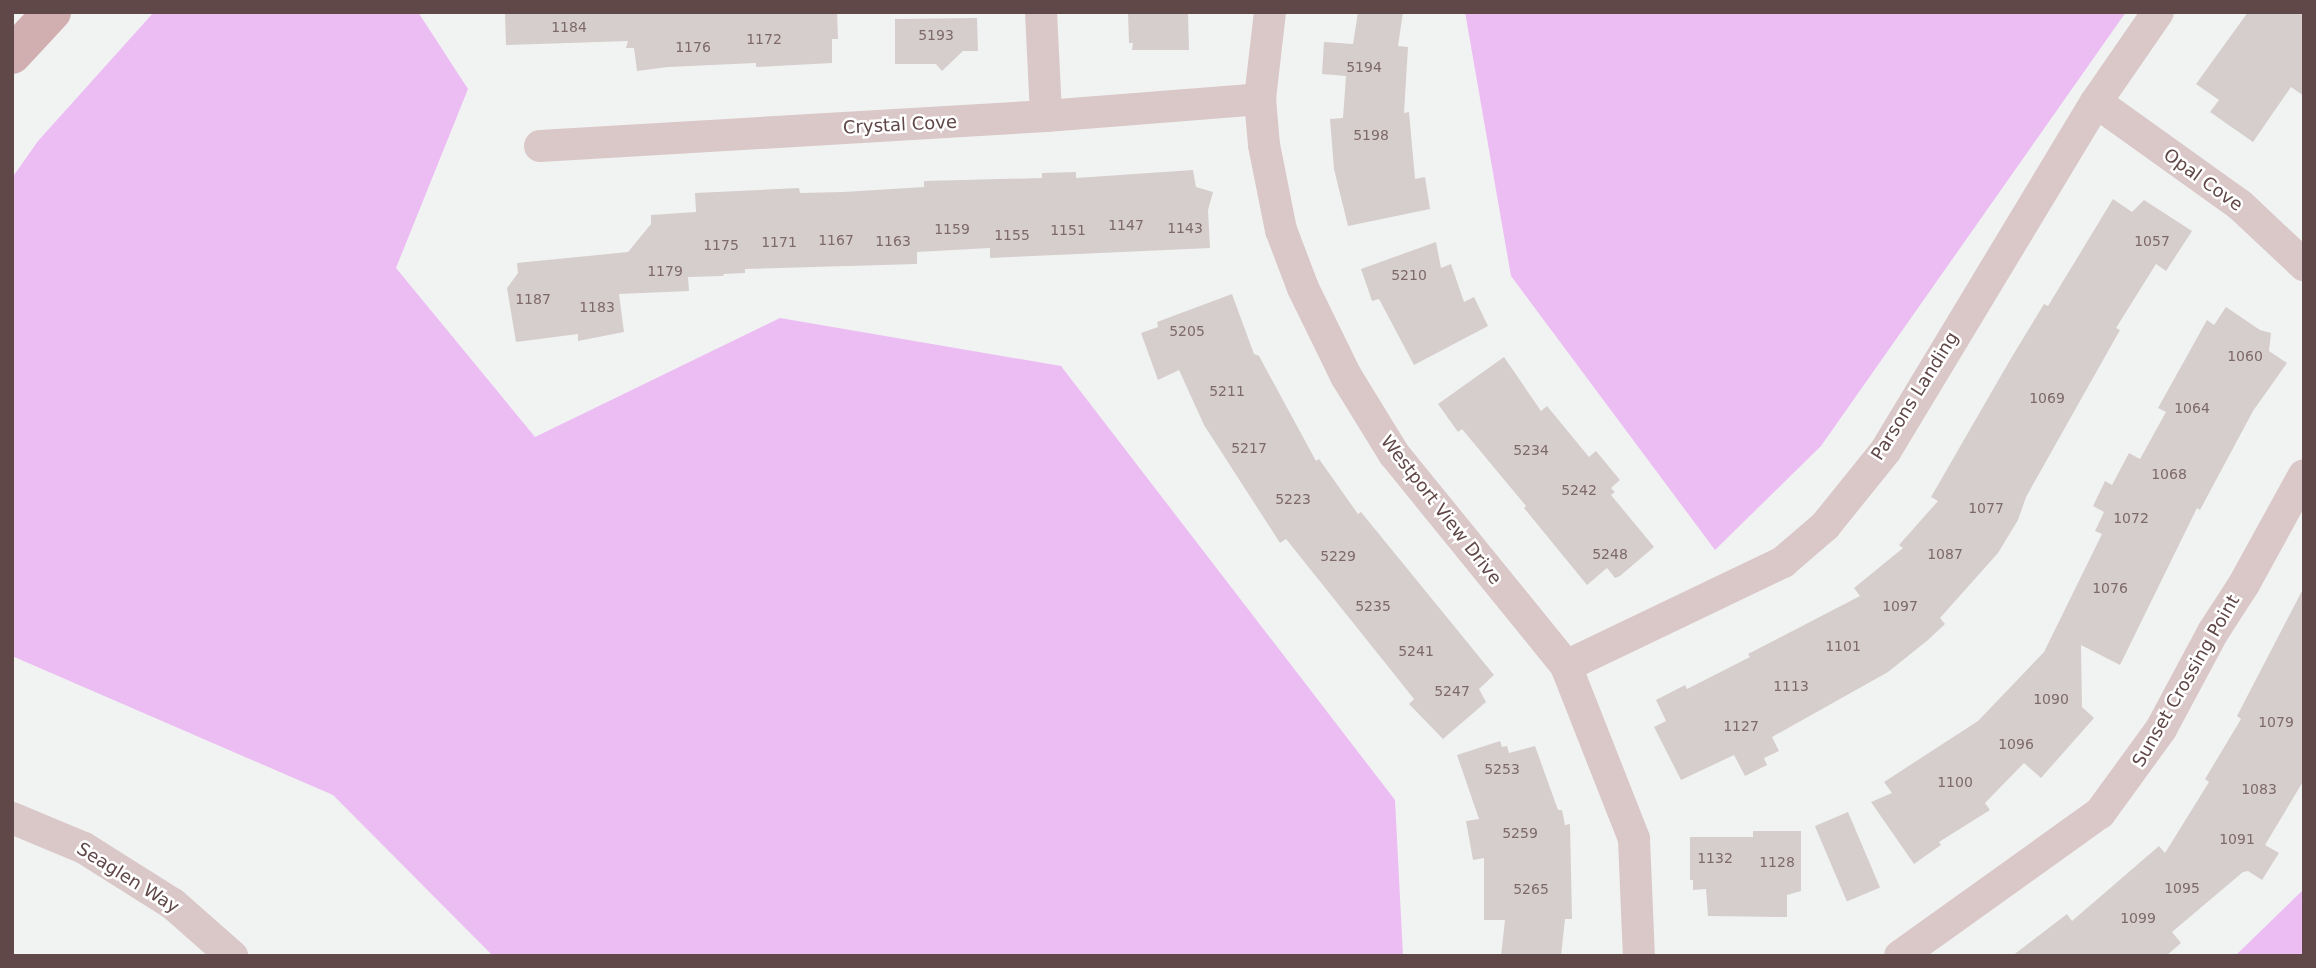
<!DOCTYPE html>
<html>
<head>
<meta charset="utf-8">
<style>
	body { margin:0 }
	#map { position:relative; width:2316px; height:968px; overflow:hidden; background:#f1f3f2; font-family:"DejaVu Sans",sans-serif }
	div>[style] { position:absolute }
	.green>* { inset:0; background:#ecbdf3 }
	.building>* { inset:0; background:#d6cecd; transform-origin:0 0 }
	.street>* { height:32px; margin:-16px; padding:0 16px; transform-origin:16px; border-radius:16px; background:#dac7c8 }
	.primary>* { height:38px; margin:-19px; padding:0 19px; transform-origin:19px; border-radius:19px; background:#d1afb0 }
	span { translate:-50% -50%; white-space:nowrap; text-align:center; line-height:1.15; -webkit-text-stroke:5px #fff; paint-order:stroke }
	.number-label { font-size:14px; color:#7e6969 }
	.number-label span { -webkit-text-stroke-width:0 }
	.street-label { font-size:18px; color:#604748 }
	.frame { position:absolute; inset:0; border:14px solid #604748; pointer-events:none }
</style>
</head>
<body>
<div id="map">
	<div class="green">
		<i style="clip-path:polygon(154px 12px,418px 12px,468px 89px,396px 268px,535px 437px,780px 318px,1061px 366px,1395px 800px,1403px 956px,493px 956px,333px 795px,12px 656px,12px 178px,38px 141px)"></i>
		<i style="clip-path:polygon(1465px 12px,2126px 12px,1821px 446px,1715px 550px,1511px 276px)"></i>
		<i style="clip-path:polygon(2304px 889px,2304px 956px,2235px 956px)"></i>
	</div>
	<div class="building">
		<i style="clip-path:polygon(505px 12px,837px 12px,838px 39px,832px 39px,832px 63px,756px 67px,756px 63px,668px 67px,637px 71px,634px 48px,626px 48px,628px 41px,506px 45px)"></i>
		<i style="clip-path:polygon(1128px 12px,1188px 12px,1189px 50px,1132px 50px,1133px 43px,1129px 43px)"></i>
		<i style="clip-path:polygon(1358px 12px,1403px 12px,1398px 46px,1408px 47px,1404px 113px,1409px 112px,1415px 179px,1425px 177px,1430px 209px,1348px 226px,1334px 169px,1330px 119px,1343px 118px,1346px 76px,1322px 74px,1324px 42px,1353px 44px)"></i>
		<i style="clip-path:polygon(2248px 12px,2304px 12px,2304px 96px,2291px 87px,2253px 142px,2210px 112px,2219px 100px,2196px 84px)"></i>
		<i style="clip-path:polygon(977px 18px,978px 51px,963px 51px,942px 71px,936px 64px,895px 64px,895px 19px)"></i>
		<i style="clip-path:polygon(1193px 170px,1196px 187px,1213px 192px,1208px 210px,1210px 248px,990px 258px,990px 248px,917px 252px,917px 264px,745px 269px,745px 273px,724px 274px,723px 276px,688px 277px,689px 291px,619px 294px,624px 332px,578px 341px,578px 334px,516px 342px,507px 288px,518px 273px,517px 263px,628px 252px,651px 224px,651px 215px,696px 212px,695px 193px,799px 188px,800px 193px,843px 192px,924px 187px,924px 181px,1042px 178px,1042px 173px,1076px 172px,1076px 178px)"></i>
		<i style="clip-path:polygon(2113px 199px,2132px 212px,2144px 200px,2192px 231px,2166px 271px,2156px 264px,2116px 328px,2120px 330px,2026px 497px,2018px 520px,1998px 553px,1940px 618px,1945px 624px,1928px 640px,1888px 672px,1772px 737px,1779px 751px,1764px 758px,1767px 765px,1745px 776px,1734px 755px,1681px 780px,1654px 727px,1666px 721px,1656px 700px,1685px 685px,1687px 689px,1750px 657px,1748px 654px,1860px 596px,1854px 588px,1903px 548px,1899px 545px,1938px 501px,1931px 497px,2010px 360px,2044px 304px,2048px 306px)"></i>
		<i style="clip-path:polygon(1436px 242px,1441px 268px,1451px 264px,1464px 302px,1474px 297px,1488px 326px,1414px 365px,1379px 299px,1372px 301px,1361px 269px)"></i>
		<i style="clip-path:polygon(1232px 294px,1254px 354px,1259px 356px,1316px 461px,1319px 459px,1358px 514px,1361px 512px,1494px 675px,1479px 689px,1486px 702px,1443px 739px,1409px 704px,1414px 699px,1286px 539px,1280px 543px,1204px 425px,1179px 370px,1158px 380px,1141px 333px,1158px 327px,1157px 322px)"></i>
		<i style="clip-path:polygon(2226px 307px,2260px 330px,2271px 333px,2269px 351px,2287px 363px,2253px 411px,2200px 510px,2197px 508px,2120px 665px,2081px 645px,2082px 707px,2094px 718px,2041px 778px,2024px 763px,1985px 803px,1990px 810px,1939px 842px,1941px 845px,1914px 864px,1871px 802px,1892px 793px,1884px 782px,1978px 721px,2044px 652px,2102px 534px,2095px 531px,2104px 512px,2093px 506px,2105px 481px,2112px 485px,2129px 453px,2140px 459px,2166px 412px,2158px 408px,2207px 320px,2214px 325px)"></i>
		<i style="clip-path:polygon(1504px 357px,1541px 411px,1547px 406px,1589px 457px,1596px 451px,1620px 480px,1611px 488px,1615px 492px,1611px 495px,1654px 547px,1620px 576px,1615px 578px,1607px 568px,1587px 585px,1524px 508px,1526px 506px,1462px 429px,1458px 432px,1438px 404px)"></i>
		<i style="clip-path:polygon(2304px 587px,2304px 780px,2265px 845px,2279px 853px,2262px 880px,2248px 871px,2243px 872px,2172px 932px,2181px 943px,2166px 956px,2012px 956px,2067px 914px,2072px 921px,2159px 846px,2165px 853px,2209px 782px,2205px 779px,2241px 719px,2237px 716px)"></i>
		<i style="clip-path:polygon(1500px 741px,1502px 747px,1507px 746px,1509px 753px,1535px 746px,1558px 810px,1562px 810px,1565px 825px,1570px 824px,1572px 919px,1565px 919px,1561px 956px,1501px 956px,1505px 920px,1484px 920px,1484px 858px,1473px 860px,1466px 821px,1479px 819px,1457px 755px)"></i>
		<i style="left:1848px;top:812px;width:82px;height:36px;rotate:67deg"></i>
		<i style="clip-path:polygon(1753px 831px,1801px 831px,1801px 891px,1787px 895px,1787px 917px,1708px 916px,1706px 889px,1693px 890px,1693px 880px,1690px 880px,1690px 837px,1753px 837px)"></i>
	</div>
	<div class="street">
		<i style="left:1041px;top:12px;width:104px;rotate:87.2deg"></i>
		<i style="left:1270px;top:12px;width:88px;rotate:96.6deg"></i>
		<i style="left:1260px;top:99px;width:46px;rotate:85deg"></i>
		<i style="left:1264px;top:145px;width:87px;rotate:78.7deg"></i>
		<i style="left:1281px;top:230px;width:62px;rotate:69.2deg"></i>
		<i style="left:1303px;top:288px;width:98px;rotate:64deg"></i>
		<i style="left:1346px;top:376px;width:92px;rotate:58.4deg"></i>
		<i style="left:1394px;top:454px;width:273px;rotate:50.9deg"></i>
		<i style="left:1566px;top:666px;width:186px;rotate:68.5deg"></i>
		<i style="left:1634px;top:839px;width:117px;rotate:87.6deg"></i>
		<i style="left:2096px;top:102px;width:177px;rotate:35.6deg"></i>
		<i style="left:2240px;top:205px;width:88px;rotate:43.2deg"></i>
		<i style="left:540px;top:146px;width:507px;rotate:-3.39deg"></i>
		<i style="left:1046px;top:116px;width:215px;rotate:-4.5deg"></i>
		<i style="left:1566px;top:666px;width:241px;rotate:-25.6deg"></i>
		<i style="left:1783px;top:562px;width:55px;rotate:-40.6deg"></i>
		<i style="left:1825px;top:526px;width:97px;rotate:-51.2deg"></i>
		<i style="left:1886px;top:450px;width:406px;rotate:-58.9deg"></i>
		<i style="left:2096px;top:102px;width:109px;rotate:-55.4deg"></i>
		<i style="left:12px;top:818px;width:78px;rotate:22.6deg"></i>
		<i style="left:84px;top:848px;width:105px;rotate:32.2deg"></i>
		<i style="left:173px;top:904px;width:79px;rotate:41.4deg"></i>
		<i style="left:1900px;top:956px;width:246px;rotate:-35.6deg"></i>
		<i style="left:2100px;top:813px;width:104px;rotate:-54deg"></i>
		<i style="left:2161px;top:729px;width:110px;rotate:-61.8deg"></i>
		<i style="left:2213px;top:632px;width:57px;rotate:-57.1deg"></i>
		<i style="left:2244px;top:584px;width:124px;rotate:-61.2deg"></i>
	</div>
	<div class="primary">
		<i style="left:12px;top:55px;width:59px;rotate:-47.1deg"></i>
	</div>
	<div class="number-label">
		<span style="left:569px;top:27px">1184</span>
		<span style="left:936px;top:35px">5193</span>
		<span style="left:764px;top:39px">1172</span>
		<span style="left:693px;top:47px">1176</span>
		<span style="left:1364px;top:67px">5194</span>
		<span style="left:1371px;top:135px">5198</span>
		<span style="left:1126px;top:225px">1147</span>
		<span style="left:1185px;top:228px">1143</span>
		<span style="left:952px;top:229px">1159</span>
		<span style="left:1068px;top:230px">1151</span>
		<span style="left:1012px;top:235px">1155</span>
		<span style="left:836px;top:240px">1167</span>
		<span style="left:893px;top:241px">1163</span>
		<span style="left:2152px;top:241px">1057</span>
		<span style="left:779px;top:242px">1171</span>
		<span style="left:721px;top:245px">1175</span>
		<span style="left:665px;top:271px">1179</span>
		<span style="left:1409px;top:275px">5210</span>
		<span style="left:533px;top:299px">1187</span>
		<span style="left:597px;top:307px">1183</span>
		<span style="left:1187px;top:331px">5205</span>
		<span style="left:2245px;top:356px">1060</span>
		<span style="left:1227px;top:391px">5211</span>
		<span style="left:2047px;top:398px">1069</span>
		<span style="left:2192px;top:408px">1064</span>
		<span style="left:1249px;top:448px">5217</span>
		<span style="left:1531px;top:450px">5234</span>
		<span style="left:2169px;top:474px">1068</span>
		<span style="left:1579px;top:490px">5242</span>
		<span style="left:1293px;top:499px">5223</span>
		<span style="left:1986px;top:508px">1077</span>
		<span style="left:2131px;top:518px">1072</span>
		<span style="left:1610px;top:554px">5248</span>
		<span style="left:1945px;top:554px">1087</span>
		<span style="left:1338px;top:556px">5229</span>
		<span style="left:2110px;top:588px">1076</span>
		<span style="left:1373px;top:606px">5235</span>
		<span style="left:1900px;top:606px">1097</span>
		<span style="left:1843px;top:646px">1101</span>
		<span style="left:1416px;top:651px">5241</span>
		<span style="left:1791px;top:686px">1113</span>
		<span style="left:1452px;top:691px">5247</span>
		<span style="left:2051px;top:699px">1090</span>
		<span style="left:2276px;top:722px">1079</span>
		<span style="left:1741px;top:726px">1127</span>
		<span style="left:2016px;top:744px">1096</span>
		<span style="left:1502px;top:769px">5253</span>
		<span style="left:1955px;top:782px">1100</span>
		<span style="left:2259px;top:789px">1083</span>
		<span style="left:1520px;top:833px">5259</span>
		<span style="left:2237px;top:839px">1091</span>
		<span style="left:1715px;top:858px">1132</span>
		<span style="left:1777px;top:862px">1128</span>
		<span style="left:2182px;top:888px">1095</span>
		<span style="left:1531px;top:889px">5265</span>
		<span style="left:2138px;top:918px">1099</span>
	</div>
	<div class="street-label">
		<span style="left:900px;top:125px;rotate:-3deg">Crystal Cove</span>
		<span style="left:2203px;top:180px;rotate:36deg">Opal Cove</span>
		<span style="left:1915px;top:396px;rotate:-58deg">Parsons Landing</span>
		<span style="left:1441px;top:510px;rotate:52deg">Westport View Drive</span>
		<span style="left:2186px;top:681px;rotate:-60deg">Sunset Crossing Point</span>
		<span style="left:128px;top:878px;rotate:32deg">Seaglen Way</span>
	</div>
	<div class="frame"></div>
</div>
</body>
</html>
